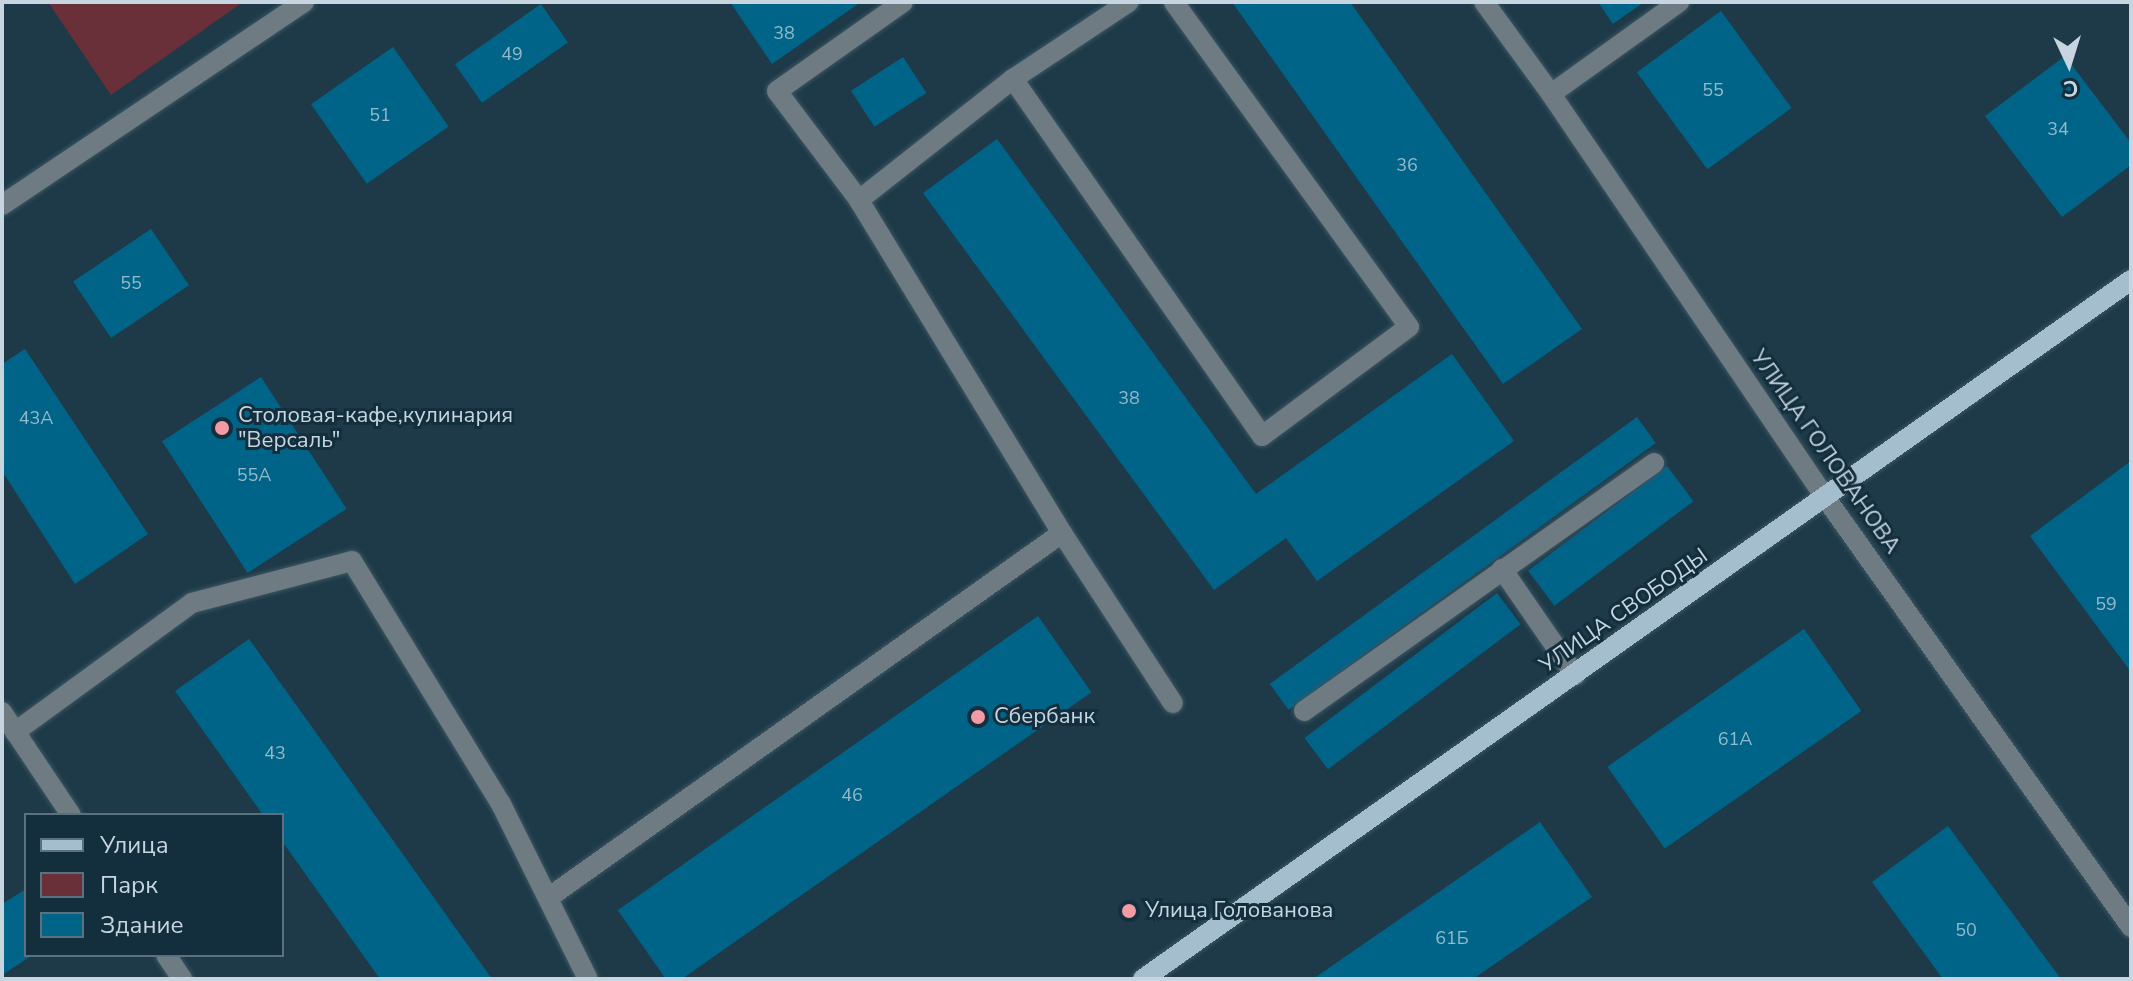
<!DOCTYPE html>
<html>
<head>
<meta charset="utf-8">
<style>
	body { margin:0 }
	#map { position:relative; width:2133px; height:981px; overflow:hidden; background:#1e3a48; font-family:"Nunito Sans",sans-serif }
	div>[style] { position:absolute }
	.green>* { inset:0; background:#693039 }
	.building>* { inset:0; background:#006489; transform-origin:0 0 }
	.roads { filter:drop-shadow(0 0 2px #3c5663) drop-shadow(0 0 2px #3c5663) }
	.minor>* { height:20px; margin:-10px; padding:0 10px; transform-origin:10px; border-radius:10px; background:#6e7b82 }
	.major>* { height:20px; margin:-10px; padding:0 10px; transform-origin:10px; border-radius:10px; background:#a4bece }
	.dots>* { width:22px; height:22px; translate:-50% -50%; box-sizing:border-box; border:4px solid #132f3e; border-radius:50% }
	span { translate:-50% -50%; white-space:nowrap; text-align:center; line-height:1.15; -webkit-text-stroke:6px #132f3e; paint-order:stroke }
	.number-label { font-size:18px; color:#94b9ca }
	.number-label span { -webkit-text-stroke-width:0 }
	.poi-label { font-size:22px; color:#c6d5df }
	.left { translate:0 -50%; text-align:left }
	.street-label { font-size:22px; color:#c6d5df }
	.frame { position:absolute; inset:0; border:4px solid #c6d5df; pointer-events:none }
	.legend { position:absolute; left:24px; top:813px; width:260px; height:144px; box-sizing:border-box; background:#132f3e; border:2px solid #5b717e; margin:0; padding:10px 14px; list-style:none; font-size:24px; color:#c6d5df }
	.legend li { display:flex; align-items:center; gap:16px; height:40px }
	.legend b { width:40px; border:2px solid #5b717e }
	.north { position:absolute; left:2029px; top:24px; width:80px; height:80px; -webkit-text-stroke:6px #132f3e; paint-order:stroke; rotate:176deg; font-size:22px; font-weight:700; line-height:32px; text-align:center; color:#c6d5df }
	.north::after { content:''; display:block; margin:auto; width:28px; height:36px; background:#c6d5df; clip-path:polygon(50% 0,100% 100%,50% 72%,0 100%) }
</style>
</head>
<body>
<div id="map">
	<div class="green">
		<i style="clip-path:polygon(48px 2px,243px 2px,111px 95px)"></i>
	</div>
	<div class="building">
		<i style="clip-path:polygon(730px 2px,861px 2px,772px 64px)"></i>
		<i style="clip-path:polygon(1232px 2px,1350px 2px,1582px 329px,1503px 384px)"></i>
		<i style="clip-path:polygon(1598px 2px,1644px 2px,1613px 24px)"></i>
		<i style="left:541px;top:4px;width:47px;height:105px;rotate:55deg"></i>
		<i style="left:1721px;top:11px;width:120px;height:104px;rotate:54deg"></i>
		<i style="left:393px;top:47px;width:97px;height:100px;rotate:55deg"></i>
		<i style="clip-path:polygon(2065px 56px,2131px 143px,2131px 165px,2062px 217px,1985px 116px)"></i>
		<i style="left:903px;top:57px;width:43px;height:62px;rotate:57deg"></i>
		<i style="clip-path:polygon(997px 139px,1256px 494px,1452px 354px,1514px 441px,1317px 581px,1286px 538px,1214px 590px,923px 193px)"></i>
		<i style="left:151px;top:229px;width:68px;height:94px;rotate:56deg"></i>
		<i style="clip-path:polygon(25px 349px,148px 534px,75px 584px,2px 471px,2px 364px)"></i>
		<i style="left:261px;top:377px;width:157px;height:118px;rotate:57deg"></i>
		<i style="left:1637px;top:417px;width:32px;height:454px;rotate:54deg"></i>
		<i style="clip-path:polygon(2131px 461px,2131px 672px,2030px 536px)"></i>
		<i style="left:1667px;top:466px;width:44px;height:174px;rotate:53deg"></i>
		<i style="left:1497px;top:593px;width:39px;height:241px;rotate:53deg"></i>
		<i style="left:1038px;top:616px;width:93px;height:513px;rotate:55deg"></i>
		<i style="left:1804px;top:629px;width:100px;height:240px;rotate:55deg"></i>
		<i style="clip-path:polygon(249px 639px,492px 979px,380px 979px,282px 841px,282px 815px,263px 815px,175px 691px)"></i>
		<i style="clip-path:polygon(1540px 822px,1592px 897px,1473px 979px,1313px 979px)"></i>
		<i style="clip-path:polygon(1948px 826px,2061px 979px,1943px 979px,1872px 882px)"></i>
		<i style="clip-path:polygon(26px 889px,26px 955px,33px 955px,2px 975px,2px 904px)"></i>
	</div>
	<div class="roads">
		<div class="minor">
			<i style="left:1484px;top:2px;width:114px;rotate:53.9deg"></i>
			<i style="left:1551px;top:94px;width:487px;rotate:55.8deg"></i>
			<i style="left:1825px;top:497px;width:528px;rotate:54.56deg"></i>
			<i style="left:1013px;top:79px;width:435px;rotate:55.1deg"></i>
			<i style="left:1262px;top:436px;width:183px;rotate:-36.6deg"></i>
			<i style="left:1409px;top:327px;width:401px;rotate:-125.9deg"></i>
			<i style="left:1551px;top:94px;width:158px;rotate:-35.7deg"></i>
			<i style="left:859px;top:200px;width:136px;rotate:-127deg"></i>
			<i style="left:777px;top:91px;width:154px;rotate:-35.2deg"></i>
			<i style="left:2px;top:205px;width:364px;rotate:-33.9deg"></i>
			<i style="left:1062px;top:533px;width:390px;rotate:-121.4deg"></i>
			<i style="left:859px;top:200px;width:196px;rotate:-38.2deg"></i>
			<i style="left:1013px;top:79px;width:139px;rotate:-33.6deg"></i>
			<i style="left:1502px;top:569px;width:129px;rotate:55.4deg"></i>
			<i style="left:1304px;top:711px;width:429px;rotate:-35.3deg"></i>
			<i style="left:2px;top:712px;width:124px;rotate:56.2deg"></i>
			<i style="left:15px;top:732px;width:219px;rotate:-36.1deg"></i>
			<i style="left:192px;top:603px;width:165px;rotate:-14.7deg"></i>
			<i style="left:352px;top:561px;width:285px;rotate:58.5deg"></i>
			<i style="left:501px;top:804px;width:195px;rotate:63.6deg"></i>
			<i style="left:548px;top:898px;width:630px;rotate:-35.38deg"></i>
			<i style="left:1062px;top:533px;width:203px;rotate:56.9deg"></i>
			<i style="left:166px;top:955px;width:29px;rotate:56deg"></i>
		</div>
		<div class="major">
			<i style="left:1143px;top:979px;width:1210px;rotate:-35.28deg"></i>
		</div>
	</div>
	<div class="dots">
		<i style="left:222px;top:428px;background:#f49aa4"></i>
		<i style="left:978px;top:717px;background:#f49aa4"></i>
		<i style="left:1129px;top:911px;background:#f49aa4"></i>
	</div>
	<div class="number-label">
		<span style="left:784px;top:33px">38</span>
		<span style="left:512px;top:54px">49</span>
		<span style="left:1713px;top:90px">55</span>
		<span style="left:380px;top:115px">51</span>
		<span style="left:2058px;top:129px">34</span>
		<span style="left:1407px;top:165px">36</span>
		<span style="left:131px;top:283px">55</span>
		<span style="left:1129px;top:398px">38</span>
		<span style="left:36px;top:418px">43А</span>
		<span style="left:254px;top:475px">55А</span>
		<span style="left:2106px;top:604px">59</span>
		<span style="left:1735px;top:739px">61А</span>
		<span style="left:275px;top:753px">43</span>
		<span style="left:852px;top:795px">46</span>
		<span style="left:1966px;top:930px">50</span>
		<span style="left:1452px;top:938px">61Б</span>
	</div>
	<div class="poi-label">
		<span class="left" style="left:238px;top:428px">Столовая-кафе,кулинария<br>"Версаль"</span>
		<span class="left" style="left:994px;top:717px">Сбербанк</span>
		<span class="left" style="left:1145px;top:911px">Улица Голованова</span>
	</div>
	<div class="street-label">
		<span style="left:1825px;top:452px;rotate:55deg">УЛИЦА ГОЛОВАНОВА</span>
		<span style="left:1624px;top:611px;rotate:-35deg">УЛИЦА СВОБОДЫ</span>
	</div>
	<div class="frame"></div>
	<ul class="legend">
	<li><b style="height:10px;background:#a4bece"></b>Улица</li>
	<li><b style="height:22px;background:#693039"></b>Парк</li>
	<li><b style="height:22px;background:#006489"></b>Здание</li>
	</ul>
	<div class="north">С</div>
</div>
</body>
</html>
